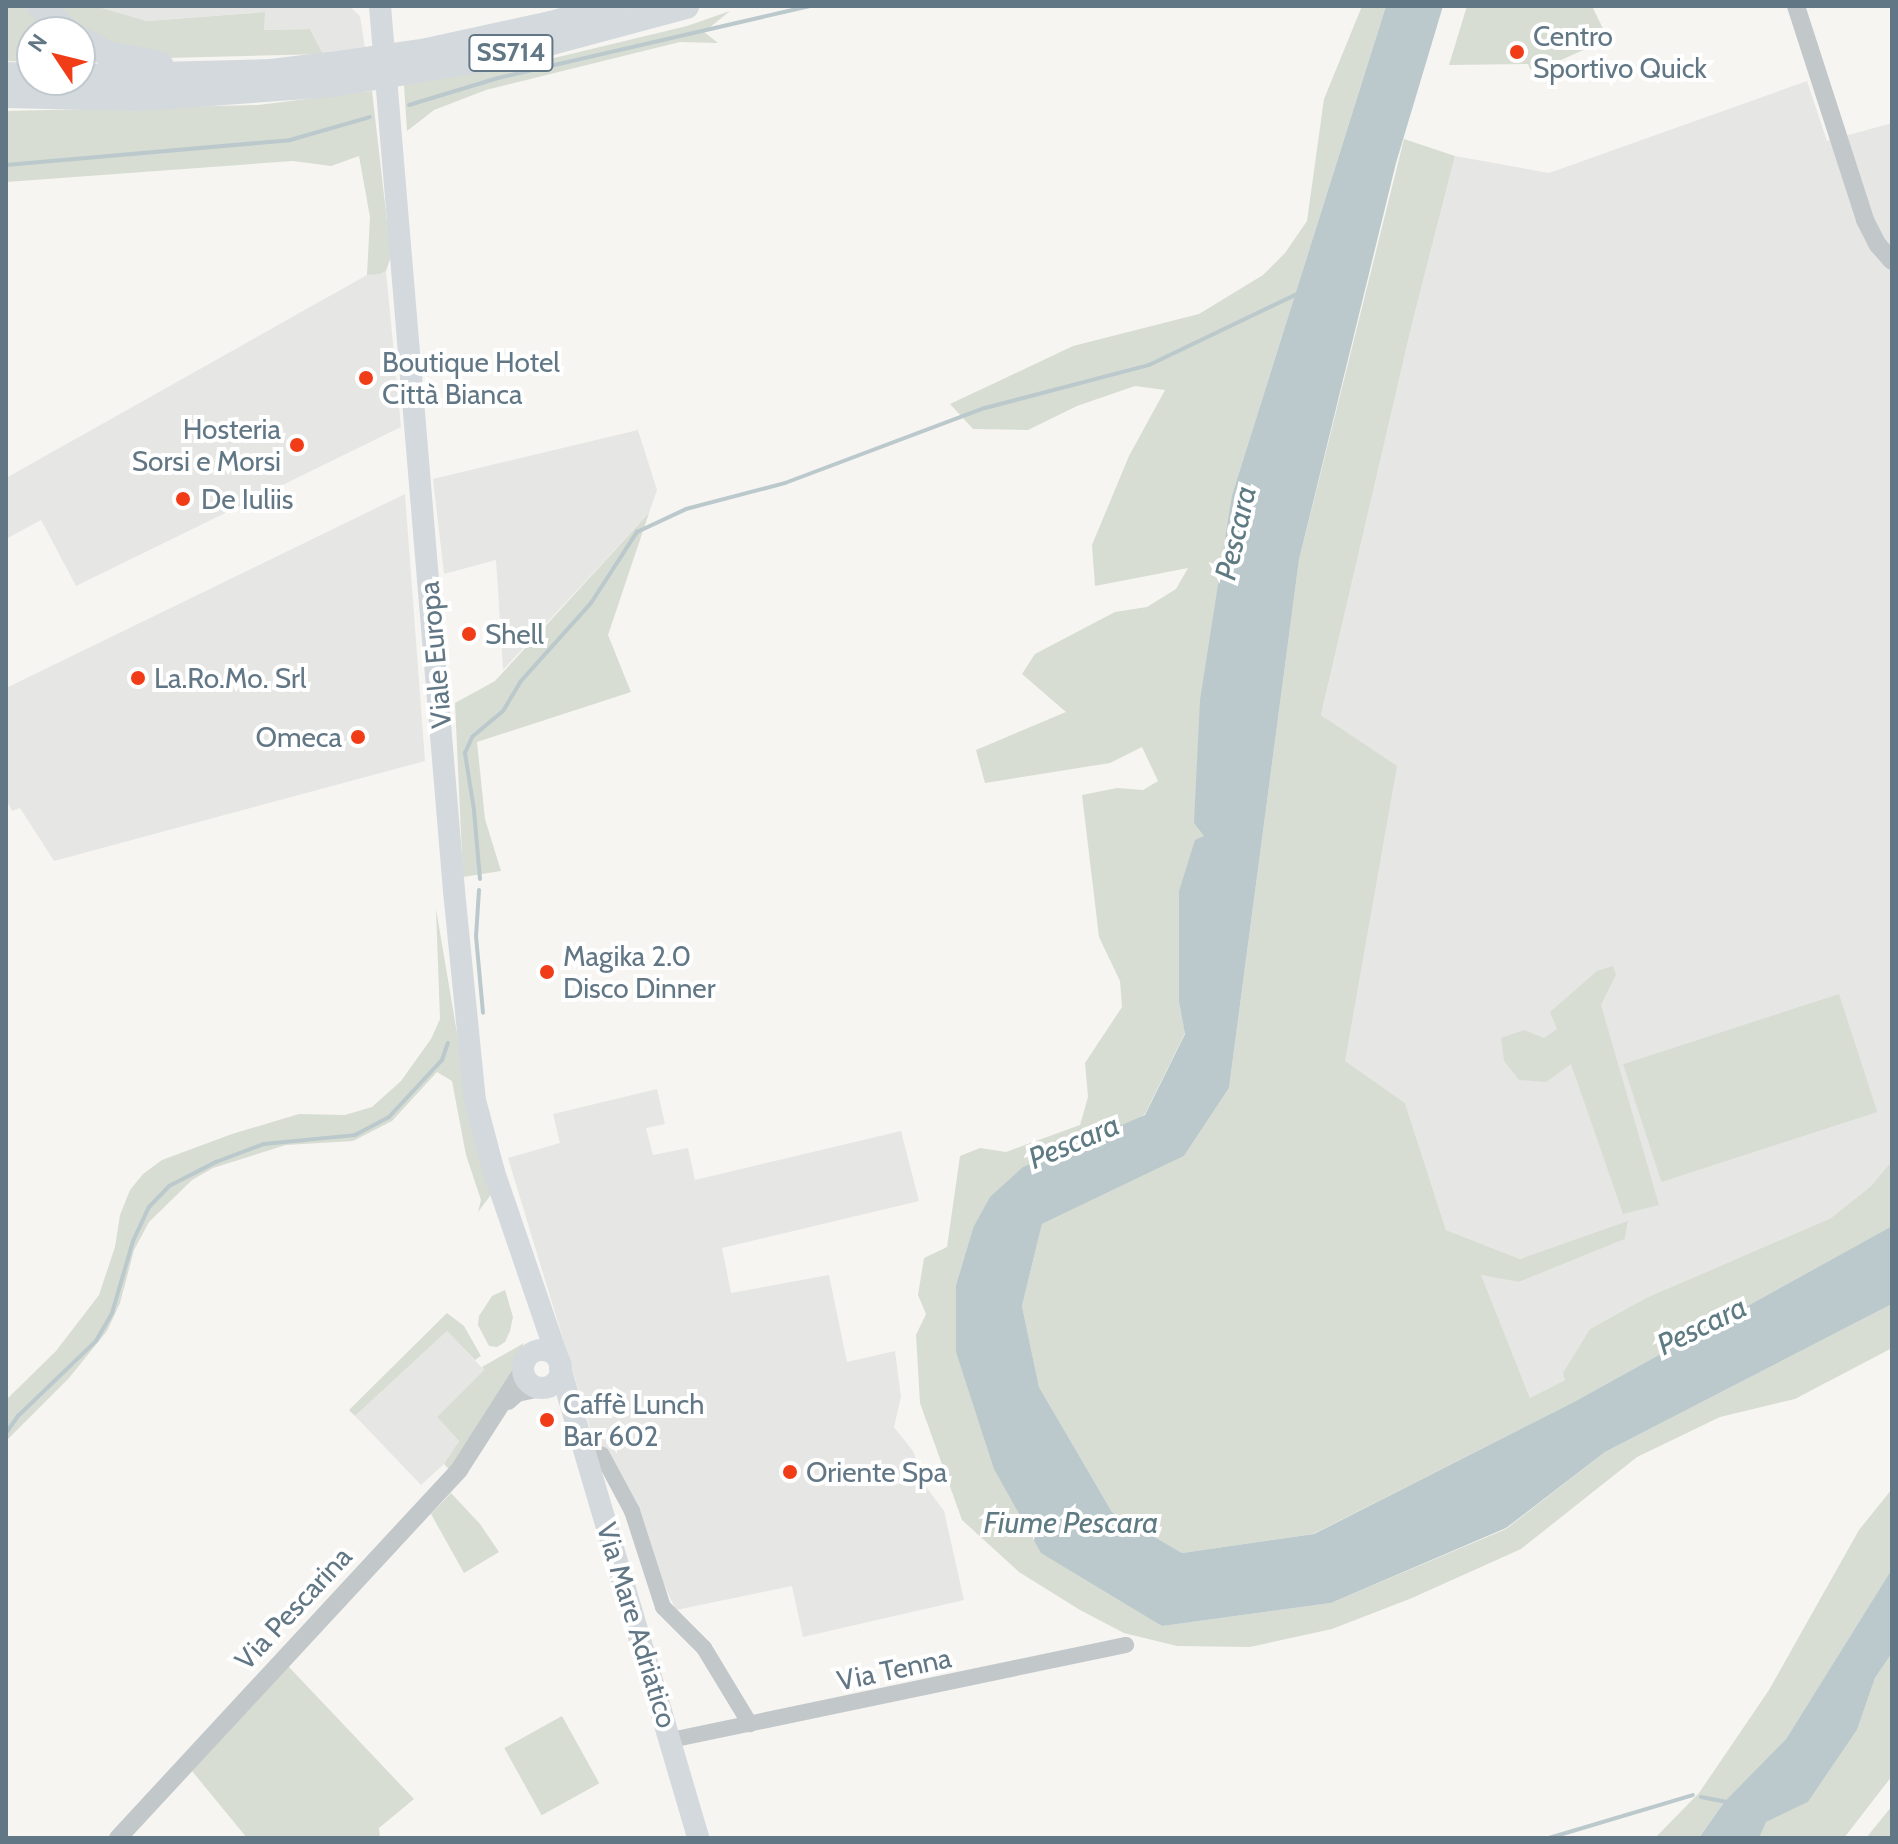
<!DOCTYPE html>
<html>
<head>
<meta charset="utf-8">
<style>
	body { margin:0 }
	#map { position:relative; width:1898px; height:1844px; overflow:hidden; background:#f6f5f1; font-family:Cabin,sans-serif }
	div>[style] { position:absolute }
	.built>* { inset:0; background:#e6e7e5 }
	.green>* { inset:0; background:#d7ddd2; transform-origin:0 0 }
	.water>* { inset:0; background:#bbc9cd }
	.stream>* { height:4px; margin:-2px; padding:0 2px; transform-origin:2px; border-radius:2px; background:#bbc9cd }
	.minor>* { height:16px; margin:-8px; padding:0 8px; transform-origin:8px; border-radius:8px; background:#c2c7ca }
	.tertiary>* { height:18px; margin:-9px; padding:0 9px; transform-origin:9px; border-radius:9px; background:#c2c7ca }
	.secondary>* { height:22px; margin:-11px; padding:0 11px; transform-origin:11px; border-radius:11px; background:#d3d9dd }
	.secondary>.ring { margin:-11px; padding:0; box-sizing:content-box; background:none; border:22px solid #d3d9dd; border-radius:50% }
	.trunk>* { height:26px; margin:-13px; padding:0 13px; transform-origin:13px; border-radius:13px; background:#d3d9dd }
	.dots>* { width:22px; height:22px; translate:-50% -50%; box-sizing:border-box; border:4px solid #fff; border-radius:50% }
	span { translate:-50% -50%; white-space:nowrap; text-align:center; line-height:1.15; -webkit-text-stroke:8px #fff; paint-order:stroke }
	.shield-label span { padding:2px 6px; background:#fff; border:2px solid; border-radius:6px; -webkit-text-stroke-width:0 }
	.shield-label { font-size:26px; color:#627785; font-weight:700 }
	.poi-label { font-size:28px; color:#627785 }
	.left { translate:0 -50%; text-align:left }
	.right { translate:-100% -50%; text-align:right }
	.street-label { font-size:28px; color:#627785 }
	.water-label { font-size:30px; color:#5e7a82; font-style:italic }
	.frame { position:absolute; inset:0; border:8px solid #627785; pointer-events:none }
	.north { position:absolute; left:16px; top:16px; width:80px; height:80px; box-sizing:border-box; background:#fff; border:2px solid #c0c9ce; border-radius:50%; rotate:305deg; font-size:22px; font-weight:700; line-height:32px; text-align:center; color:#627785 }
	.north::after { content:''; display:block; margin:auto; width:28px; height:36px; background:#f03d17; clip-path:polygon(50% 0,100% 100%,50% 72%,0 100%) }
</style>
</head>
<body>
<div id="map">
	<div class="built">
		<i style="clip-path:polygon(95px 6px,349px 6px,360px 16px,365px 48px,323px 54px,310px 29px,264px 30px,264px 12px,147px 21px)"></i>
		<i style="clip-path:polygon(1807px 81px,1827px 141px,1892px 123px,1892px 1161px,1871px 1186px,1831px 1218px,1646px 1298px,1590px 1329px,1565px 1380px,1530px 1398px,1480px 1274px,1519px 1282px,1625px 1239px,1628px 1222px,1520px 1259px,1446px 1230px,1405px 1103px,1344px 1061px,1396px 766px,1321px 715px,1412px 324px,1455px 156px,1549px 173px)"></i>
		<i style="clip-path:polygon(386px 271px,401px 427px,76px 586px,41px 520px,6px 539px,6px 478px,367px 275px)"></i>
		<i style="clip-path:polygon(638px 430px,657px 490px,649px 513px,503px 670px,496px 560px,444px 574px,433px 479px)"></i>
		<i style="clip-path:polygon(405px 494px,425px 761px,54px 861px,20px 808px,12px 811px,6px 799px,6px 688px)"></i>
		<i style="clip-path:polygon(657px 1089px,665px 1124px,646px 1128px,653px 1155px,688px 1148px,695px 1180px,901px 1131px,919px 1201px,722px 1248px,731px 1293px,829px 1275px,847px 1362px,895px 1351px,901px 1397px,894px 1427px,913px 1451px,927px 1488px,944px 1511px,964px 1600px,803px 1637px,792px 1586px,676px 1610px,593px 1438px,508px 1158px,560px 1143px,553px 1114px)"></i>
		<i style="clip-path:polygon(447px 1331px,484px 1370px,437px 1417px,459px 1441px,444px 1464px,421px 1485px,355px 1416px)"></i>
	</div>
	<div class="green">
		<i style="clip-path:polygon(6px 6px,30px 6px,58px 32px,32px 32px,32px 62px,6px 61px)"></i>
		<i style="clip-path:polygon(54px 6px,95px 6px,147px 21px,265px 12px,264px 30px,310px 29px,323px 54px,165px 58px,92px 36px)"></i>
		<i style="clip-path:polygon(1362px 6px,1386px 6px,1232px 495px,1204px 837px,1179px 891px,1179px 1002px,1185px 1033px,1145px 1114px,973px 1228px,956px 1285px,956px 1352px,1161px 1626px,1331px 1603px,1506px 1529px,1605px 1452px,1892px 1304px,1892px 1348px,1795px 1399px,1720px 1417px,1637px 1457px,1521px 1549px,1412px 1598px,1332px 1629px,1250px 1647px,1177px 1646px,1124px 1633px,1080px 1610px,1019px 1572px,962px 1520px,920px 1403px,916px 1335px,926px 1314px,918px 1295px,924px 1258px,947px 1247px,960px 1156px,980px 1148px,1006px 1152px,1080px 1125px,1088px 1097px,1085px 1063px,1122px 1007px,1120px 981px,1099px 937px,1082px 795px,1117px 788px,1143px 790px,1158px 781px,1142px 747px,1110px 763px,985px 783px,976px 750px,1066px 712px,1022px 674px,1035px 654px,1115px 612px,1147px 607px,1176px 589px,1188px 568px,1095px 586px,1092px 545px,1129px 456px,1165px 390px,1135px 386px,1077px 406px,1028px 430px,973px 429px,950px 404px,1073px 346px,1199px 314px,1263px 275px,1285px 253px,1307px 221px,1324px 99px)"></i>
		<i style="clip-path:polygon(1467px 6px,1592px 6px,1608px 39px,1532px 73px,1528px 64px,1449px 65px)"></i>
		<i style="clip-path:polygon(730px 11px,704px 32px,718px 43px,680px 42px,486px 90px,434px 110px,407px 131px,404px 85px,550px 59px,687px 26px)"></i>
		<i style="clip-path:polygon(372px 91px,391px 256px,386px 271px,379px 274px,367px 275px,370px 217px,359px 156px,331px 166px,293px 161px,6px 182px,6px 111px,258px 105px)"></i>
		<i style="clip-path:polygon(1404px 139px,1455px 156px,1412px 324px,1321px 715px,1397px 766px,1345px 1061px,1405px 1103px,1446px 1230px,1520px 1259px,1628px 1221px,1625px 1239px,1519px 1282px,1481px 1275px,1530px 1398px,1565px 1380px,1563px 1373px,1590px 1329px,1646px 1298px,1831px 1218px,1871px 1186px,1892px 1161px,1892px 1226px,1572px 1403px,1313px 1534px,1182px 1553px,1112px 1512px,1039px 1387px,1022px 1306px,1042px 1224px,1184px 1156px,1229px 1088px,1299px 560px)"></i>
		<i style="clip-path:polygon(649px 513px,608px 635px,631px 692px,477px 742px,485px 819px,501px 871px,463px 877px,455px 703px,495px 681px)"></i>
		<i style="clip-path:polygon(436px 909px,468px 1098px,493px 1192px,478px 1212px,481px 1200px,466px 1155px,452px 1081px,437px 1072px,392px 1121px,353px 1141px,286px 1145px,213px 1168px,192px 1180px,149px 1222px,134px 1250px,120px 1303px,107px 1331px,69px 1378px,6px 1441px,6px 1400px,56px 1351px,99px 1295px,115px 1247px,120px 1215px,130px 1190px,143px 1174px,162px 1160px,232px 1134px,299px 1114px,345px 1115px,372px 1107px,401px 1081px,431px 1039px,440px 1019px)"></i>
		<i style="clip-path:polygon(1613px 966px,1616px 975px,1601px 1005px,1659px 1205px,1623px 1214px,1571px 1064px,1546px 1082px,1519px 1080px,1504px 1061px,1501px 1038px,1524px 1030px,1544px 1038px,1557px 1029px,1550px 1012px,1597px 971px)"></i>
		<i style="left:1839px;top:994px;width:124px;height:227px;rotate:72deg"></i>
		<i style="clip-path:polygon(505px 1290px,513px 1317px,510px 1331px,505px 1342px,497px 1347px,489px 1346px,478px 1325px,479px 1316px,492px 1296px)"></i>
		<i style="clip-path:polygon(447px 1313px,464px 1326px,481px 1356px,475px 1360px,447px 1331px,355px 1416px,349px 1410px)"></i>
		<i style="clip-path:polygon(524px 1343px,509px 1378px,451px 1471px,444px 1464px,459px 1441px,437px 1417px,484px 1370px,482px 1367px)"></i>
		<i style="clip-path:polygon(1892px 1489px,1892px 1569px,1786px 1739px,1725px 1801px,1699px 1838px,1655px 1838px,1699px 1793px,1769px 1690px,1859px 1530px)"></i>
		<i style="clip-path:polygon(451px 1493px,480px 1524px,499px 1552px,464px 1573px,431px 1514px)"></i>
		<i style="clip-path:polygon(1892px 1653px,1892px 1776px,1844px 1838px,1759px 1838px,1765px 1822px,1808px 1802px,1857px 1730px,1875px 1678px)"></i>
		<i style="clip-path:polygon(288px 1666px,414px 1799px,379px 1828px,380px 1838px,247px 1838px,192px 1771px)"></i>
		<i style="left:562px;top:1716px;width:77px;height:66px;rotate:61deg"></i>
		<i style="clip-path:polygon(1892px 1806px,1892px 1838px,1866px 1838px)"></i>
	</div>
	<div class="water">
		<i style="clip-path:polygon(1386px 6px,1443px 6px,1396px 163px,1299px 560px,1229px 1088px,1184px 1156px,1042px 1224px,1022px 1306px,1039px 1387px,1112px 1512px,1182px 1553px,1314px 1534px,1572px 1403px,1892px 1226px,1892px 1304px,1605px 1452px,1506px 1528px,1331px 1603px,1162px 1626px,1041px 1553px,994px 1469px,956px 1352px,956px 1285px,973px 1228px,990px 1197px,1023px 1167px,1145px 1115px,1185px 1034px,1179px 1002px,1179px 891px,1195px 840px,1204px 836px,1194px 823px,1200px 700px,1232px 495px)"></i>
		<i style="clip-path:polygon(1892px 1569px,1892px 1653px,1875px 1678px,1857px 1730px,1808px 1802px,1766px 1822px,1759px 1838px,1699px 1838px,1725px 1801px,1786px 1739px)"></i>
	</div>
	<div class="stream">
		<i style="left:409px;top:105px;width:93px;rotate:-16.9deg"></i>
		<i style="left:498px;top:78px;width:319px;rotate:-13deg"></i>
		<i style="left:6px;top:165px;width:285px;rotate:-5deg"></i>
		<i style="left:290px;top:140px;width:83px;rotate:-16deg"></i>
		<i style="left:480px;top:879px;width:69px;rotate:-95deg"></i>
		<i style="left:474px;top:810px;width:58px;rotate:-99deg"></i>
		<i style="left:465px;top:753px;width:17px;rotate:-66deg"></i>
		<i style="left:472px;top:737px;width:40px;rotate:-40deg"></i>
		<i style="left:503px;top:711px;width:35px;rotate:-59deg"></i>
		<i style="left:521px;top:681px;width:105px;rotate:-48.1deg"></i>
		<i style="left:591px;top:603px;width:85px;rotate:-57.1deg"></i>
		<i style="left:637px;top:532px;width:54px;rotate:-25.1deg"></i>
		<i style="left:686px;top:509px;width:102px;rotate:-14.7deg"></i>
		<i style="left:785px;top:483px;width:214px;rotate:-20.6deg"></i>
		<i style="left:985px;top:408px;width:170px;rotate:-14.7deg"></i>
		<i style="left:1149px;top:365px;width:164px;rotate:-25.6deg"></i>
		<i style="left:479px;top:890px;width:46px;rotate:93.7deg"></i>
		<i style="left:476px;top:936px;width:77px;rotate:84.8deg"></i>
		<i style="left:6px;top:1433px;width:21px;rotate:-55deg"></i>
		<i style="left:18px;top:1416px;width:108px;rotate:-43.9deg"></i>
		<i style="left:96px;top:1341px;width:32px;rotate:-60deg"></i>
		<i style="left:112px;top:1313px;width:75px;rotate:-73.7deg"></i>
		<i style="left:133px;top:1241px;width:38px;rotate:-65deg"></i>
		<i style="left:149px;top:1207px;width:29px;rotate:-46deg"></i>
		<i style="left:169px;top:1186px;width:53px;rotate:-27.1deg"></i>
		<i style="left:216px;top:1162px;width:51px;rotate:-20.6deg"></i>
		<i style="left:264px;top:1144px;width:91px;rotate:-5.6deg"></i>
		<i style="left:355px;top:1135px;width:38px;rotate:-28deg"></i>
		<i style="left:389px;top:1117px;width:78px;rotate:-47.1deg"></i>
		<i style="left:442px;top:1060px;width:18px;rotate:-71deg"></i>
		<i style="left:1701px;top:1797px;width:25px;rotate:11deg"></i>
		<i style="left:1549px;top:1838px;width:150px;rotate:-16.6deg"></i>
	</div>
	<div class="minor">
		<i style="left:583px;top:1448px;width:20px;rotate:20deg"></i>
		<i style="left:602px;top:1455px;width:64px;rotate:61.8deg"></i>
		<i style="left:632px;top:1511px;width:101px;rotate:72.1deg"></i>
		<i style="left:663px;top:1607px;width:58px;rotate:45deg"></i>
		<i style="left:704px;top:1648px;width:89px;rotate:58.8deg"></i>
		<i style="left:671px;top:1740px;width:465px;rotate:-11.8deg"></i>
	</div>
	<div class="tertiary">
		<i style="left:1796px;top:6px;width:225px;rotate:72.1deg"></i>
		<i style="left:1865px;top:220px;width:28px;rotate:63deg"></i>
		<i style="left:1878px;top:245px;width:21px;rotate:49deg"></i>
		<i style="left:508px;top:1401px;width:12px;rotate:-42deg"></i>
		<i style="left:517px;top:1393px;width:24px;rotate:-12deg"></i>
		<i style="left:118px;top:1838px;width:502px;rotate:-47.18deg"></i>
		<i style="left:459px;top:1470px;width:119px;rotate:-57.4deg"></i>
	</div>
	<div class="secondary">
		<i style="left:380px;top:6px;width:888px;rotate:85.22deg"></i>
		<i style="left:454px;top:891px;width:210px;rotate:84.3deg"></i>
		<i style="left:475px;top:1100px;width:74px;rotate:75.2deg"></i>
		<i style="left:494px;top:1172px;width:198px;rotate:71.1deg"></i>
		<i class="ring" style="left:523px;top:1350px;width:16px;height:16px"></i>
		<i style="left:560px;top:1368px;width:490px;rotate:73.6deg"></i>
	</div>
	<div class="trunk">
		<i style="left:40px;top:6px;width:39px;rotate:42deg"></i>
		<i style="left:80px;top:39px;width:32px;rotate:28deg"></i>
		<i style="left:108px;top:54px;width:53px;rotate:10.9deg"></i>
		<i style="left:6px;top:75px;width:26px;rotate:2deg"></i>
		<i style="left:80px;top:77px;width:191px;rotate:-1.5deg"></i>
		<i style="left:271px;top:72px;width:59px;rotate:-6.8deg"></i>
		<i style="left:330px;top:65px;width:98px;rotate:-8.2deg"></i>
		<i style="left:427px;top:51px;width:127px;rotate:-12.3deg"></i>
		<i style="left:551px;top:24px;width:66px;rotate:-15.7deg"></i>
		<i style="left:6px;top:95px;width:136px;rotate:1.3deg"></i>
		<i style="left:142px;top:98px;width:192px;rotate:-4.2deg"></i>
		<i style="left:333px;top:84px;width:165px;rotate:-9.4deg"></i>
		<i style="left:496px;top:57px;width:197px;rotate:-15deg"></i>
	</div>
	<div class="dots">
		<i style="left:1517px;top:52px;background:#f03d17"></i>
		<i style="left:366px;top:378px;background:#f03d17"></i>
		<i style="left:297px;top:445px;background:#f03d17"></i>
		<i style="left:183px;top:499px;background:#f03d17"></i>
		<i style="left:469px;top:634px;background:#f03d17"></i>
		<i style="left:138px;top:678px;background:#f03d17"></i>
		<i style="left:358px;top:737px;background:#f03d17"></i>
		<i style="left:547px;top:972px;background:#f03d17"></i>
		<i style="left:547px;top:1420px;background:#f03d17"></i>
		<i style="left:790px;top:1472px;background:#f03d17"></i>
	</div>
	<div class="shield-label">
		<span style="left:511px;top:53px">SS714</span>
	</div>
	<div class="poi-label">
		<span class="left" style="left:1533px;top:52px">Centro<br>Sportivo Quick</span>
		<span class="left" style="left:382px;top:378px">Boutique Hotel<br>Città Bianca</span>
		<span class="right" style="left:281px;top:445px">Hosteria<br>Sorsi e Morsi</span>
		<span class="left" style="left:201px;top:499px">De Iuliis</span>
		<span class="left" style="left:485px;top:634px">Shell</span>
		<span class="left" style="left:154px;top:678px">La.Ro.Mo. Srl</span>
		<span class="right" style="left:342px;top:737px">Omeca</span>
		<span class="left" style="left:563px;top:972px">Magika 2.0<br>Disco Dinner</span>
		<span class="left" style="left:563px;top:1420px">Caffè Lunch<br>Bar 602</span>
		<span class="left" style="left:806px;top:1472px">Oriente Spa</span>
	</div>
	<div class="street-label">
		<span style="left:435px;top:655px;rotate:-95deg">Viale Europa</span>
		<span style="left:293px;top:1608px;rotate:-47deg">Via Pescarina</span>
		<span style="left:637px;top:1625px;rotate:73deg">Via Mare Adriatico</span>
		<span style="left:894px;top:1669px;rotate:-12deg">Via Tenna</span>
	</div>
	<div class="water-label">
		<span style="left:1236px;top:533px;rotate:-77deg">Pescara</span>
		<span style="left:1074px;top:1142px;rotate:-23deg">Pescara</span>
		<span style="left:1702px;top:1326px;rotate:-26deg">Pescara</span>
		<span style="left:1071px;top:1523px">Fiume Pescara</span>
	</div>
	<div class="frame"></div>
	<div class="north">N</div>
</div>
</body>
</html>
